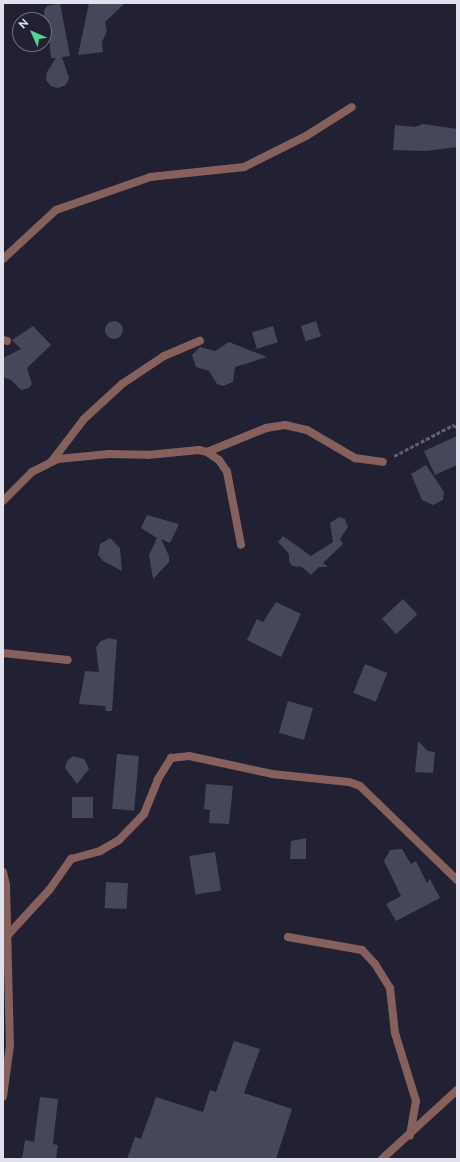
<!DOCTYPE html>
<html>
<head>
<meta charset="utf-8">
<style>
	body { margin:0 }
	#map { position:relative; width:460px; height:1162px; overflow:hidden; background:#212133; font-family:Raleway,sans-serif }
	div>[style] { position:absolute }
	.building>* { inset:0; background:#46475a; transform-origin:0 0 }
	.round { border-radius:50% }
	.path>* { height:2.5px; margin-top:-1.25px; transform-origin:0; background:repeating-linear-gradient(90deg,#606070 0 4px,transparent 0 6px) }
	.service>* { height:8px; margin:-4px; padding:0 4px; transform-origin:4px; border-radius:4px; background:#86605c }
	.minor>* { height:8px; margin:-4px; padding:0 4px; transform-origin:4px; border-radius:4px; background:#86605c }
	.tertiary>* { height:8px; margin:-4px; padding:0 4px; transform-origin:4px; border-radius:4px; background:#86605c }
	span { translate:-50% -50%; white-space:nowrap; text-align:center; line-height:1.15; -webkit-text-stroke:4px #212133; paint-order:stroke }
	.frame { position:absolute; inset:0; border:4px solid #e0e1ed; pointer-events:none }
	.north { position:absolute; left:12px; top:12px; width:40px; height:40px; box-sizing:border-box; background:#212133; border:1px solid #6d6e7d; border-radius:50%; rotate:315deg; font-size:11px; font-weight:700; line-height:16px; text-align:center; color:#e0e1ed }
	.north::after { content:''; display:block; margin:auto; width:14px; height:18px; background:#53d396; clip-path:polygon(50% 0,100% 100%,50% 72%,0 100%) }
</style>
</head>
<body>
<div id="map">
	<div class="building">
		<i style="clip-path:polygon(60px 3px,70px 56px,62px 57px,69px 78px,66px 85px,58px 88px,51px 86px,46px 80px,47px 72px,56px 58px,51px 58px,49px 36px,44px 37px,44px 11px,47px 6px)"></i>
		<i style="clip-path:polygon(89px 3px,125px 3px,105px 22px,107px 31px,102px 42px,103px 52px,78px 55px)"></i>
		<i style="clip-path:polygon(395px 125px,415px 127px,423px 124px,457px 129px,457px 147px,426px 151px,393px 150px)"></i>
		<i class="round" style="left:105px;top:321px;width:18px;height:18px"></i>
		<i style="left:316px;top:321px;width:16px;height:16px;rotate:72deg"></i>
		<i style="clip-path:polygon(33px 326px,51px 345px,27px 368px,32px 384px,29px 388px,21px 390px,11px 380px,3px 377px,3px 358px,21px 349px,12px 340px)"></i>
		<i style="left:273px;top:326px;width:17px;height:22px;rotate:73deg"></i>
		<i style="clip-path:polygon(229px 342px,267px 357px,235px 367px,233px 382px,223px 386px,217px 384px,209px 371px,196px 367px,192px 355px,200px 347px,215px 351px)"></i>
		<i style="clip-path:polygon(457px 436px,457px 465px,435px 475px,424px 451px)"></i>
		<i style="clip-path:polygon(426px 465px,444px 492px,443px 500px,433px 505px,422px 500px,411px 474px)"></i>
		<i style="clip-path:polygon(147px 515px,179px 524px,170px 543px,161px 539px,169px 556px,169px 562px,153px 579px,149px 555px,157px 538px,141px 528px)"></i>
		<i style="clip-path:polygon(339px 517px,345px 519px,348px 527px,340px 539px,343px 544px,323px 563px,328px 567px,319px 567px,311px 575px,302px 567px,292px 566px,289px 561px,289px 554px,278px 542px,283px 536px,311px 556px,333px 542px,330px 523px)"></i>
		<i style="clip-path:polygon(110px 538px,120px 548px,122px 571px,103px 561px,98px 555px,100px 544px)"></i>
		<i style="left:403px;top:599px;width:21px;height:29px;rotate:47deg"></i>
		<i style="clip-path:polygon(276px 602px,301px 614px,281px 657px,247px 640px,257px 619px,263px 622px)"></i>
		<i style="clip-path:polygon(109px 638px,117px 640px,112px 711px,106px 711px,105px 706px,79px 704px,85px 671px,99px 672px,96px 647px,101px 641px)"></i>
		<i style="left:365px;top:664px;width:24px;height:31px;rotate:22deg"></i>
		<i style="left:288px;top:701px;width:26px;height:33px;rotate:16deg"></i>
		<i style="clip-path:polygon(418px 741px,428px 751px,435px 752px,433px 773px,415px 772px)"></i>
		<i style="left:117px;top:754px;width:22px;height:55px;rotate:5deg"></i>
		<i style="clip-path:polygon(73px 756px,84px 759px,89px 769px,77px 784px,65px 768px,67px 761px)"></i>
		<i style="clip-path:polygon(206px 784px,233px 786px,229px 824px,209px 823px,210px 810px,204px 809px)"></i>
		<i style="left:93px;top:797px;width:21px;height:21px;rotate:90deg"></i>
		<i style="clip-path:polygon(306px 838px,306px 859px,290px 859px,291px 841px)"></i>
		<i style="clip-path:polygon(402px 849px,411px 864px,416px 861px,427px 883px,430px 879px,440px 898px,396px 921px,386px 904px,401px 896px,384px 861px,390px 850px)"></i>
		<i style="left:215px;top:852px;width:39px;height:26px;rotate:81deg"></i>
		<i style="left:106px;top:882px;width:22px;height:26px;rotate:3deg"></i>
		<i style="clip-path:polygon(234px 1041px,260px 1049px,244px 1093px,292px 1109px,276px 1159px,127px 1159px,135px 1137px,141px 1139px,156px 1097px,203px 1112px,210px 1090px,216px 1092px)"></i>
		<i style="clip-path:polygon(40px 1097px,58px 1099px,53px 1144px,58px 1145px,56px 1159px,22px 1159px,25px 1140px,34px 1142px)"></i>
	</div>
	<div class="path">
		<i style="left:394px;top:456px;width:67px;rotate:-27.7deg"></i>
		<i style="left:453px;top:425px;width:4px;rotate:27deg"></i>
	</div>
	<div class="service">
		<i style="left:207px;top:452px;width:64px;rotate:-22.1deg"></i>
		<i style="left:266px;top:428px;width:19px;rotate:-9deg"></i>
		<i style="left:285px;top:425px;width:23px;rotate:13deg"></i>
		<i style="left:307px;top:430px;width:56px;rotate:30.3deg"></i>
		<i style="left:355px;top:458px;width:28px;rotate:8deg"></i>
		<i style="left:3px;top:653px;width:65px;rotate:6.1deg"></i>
	</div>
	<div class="minor">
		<i style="left:3px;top:259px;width:72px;rotate:-42.8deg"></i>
		<i style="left:56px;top:210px;width:100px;rotate:-19.3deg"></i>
		<i style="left:150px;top:177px;width:95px;rotate:-6.1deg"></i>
		<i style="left:244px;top:167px;width:69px;rotate:-26.6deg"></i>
		<i style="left:306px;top:136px;width:54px;rotate:-32.2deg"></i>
		<i style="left:3px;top:340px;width:4px;rotate:14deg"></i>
		<i style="left:52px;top:461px;width:53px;rotate:-52.7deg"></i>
		<i style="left:84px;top:419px;width:52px;rotate:-42.6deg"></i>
		<i style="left:122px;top:384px;width:50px;rotate:-33.7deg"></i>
		<i style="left:164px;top:356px;width:39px;rotate:-23deg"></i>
		<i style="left:3px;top:501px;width:41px;rotate:-45deg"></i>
		<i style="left:32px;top:472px;width:29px;rotate:-27deg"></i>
		<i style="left:58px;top:459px;width:51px;rotate:-5.6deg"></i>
		<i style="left:109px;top:454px;width:39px;rotate:1deg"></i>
		<i style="left:148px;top:455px;width:51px;rotate:-5.6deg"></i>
		<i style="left:199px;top:450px;width:8px;rotate:14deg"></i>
		<i style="left:207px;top:452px;width:14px;rotate:34deg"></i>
		<i style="left:219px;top:460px;width:14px;rotate:56deg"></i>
		<i style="left:227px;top:472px;width:74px;rotate:79.1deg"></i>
		<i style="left:3px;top:872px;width:13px;rotate:77deg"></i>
		<i style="left:6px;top:885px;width:160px;rotate:88.6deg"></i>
		<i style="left:10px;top:1045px;width:52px;rotate:97.7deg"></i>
		<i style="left:7px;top:936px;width:64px;rotate:-47.5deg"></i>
		<i style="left:50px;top:889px;width:37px;rotate:-55deg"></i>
		<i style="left:71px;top:859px;width:30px;rotate:-15deg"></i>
		<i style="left:100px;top:851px;width:22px;rotate:-30deg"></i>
		<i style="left:119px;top:840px;width:36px;rotate:-46deg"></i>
		<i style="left:144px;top:814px;width:38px;rotate:-68deg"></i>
		<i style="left:158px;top:779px;width:25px;rotate:-58deg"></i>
		<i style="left:171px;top:758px;width:18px;rotate:-6deg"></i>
		<i style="left:189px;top:756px;width:85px;rotate:12.2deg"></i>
		<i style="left:272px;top:774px;width:77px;rotate:5.9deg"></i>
		<i style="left:349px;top:782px;width:12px;rotate:20deg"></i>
		<i style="left:360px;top:786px;width:135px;rotate:44.1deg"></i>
		<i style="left:288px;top:937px;width:75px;rotate:10deg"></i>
		<i style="left:362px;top:950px;width:19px;rotate:47deg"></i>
		<i style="left:375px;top:964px;width:28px;rotate:58deg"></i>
		<i style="left:390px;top:988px;width:45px;rotate:83.7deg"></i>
		<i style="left:395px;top:1033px;width:71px;rotate:72.8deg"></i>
		<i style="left:416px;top:1101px;width:35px;rotate:100deg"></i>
	</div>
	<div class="tertiary">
		<i style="left:382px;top:1159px;width:102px;rotate:-42.6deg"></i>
	</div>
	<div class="frame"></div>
	<div class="north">N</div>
</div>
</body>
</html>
